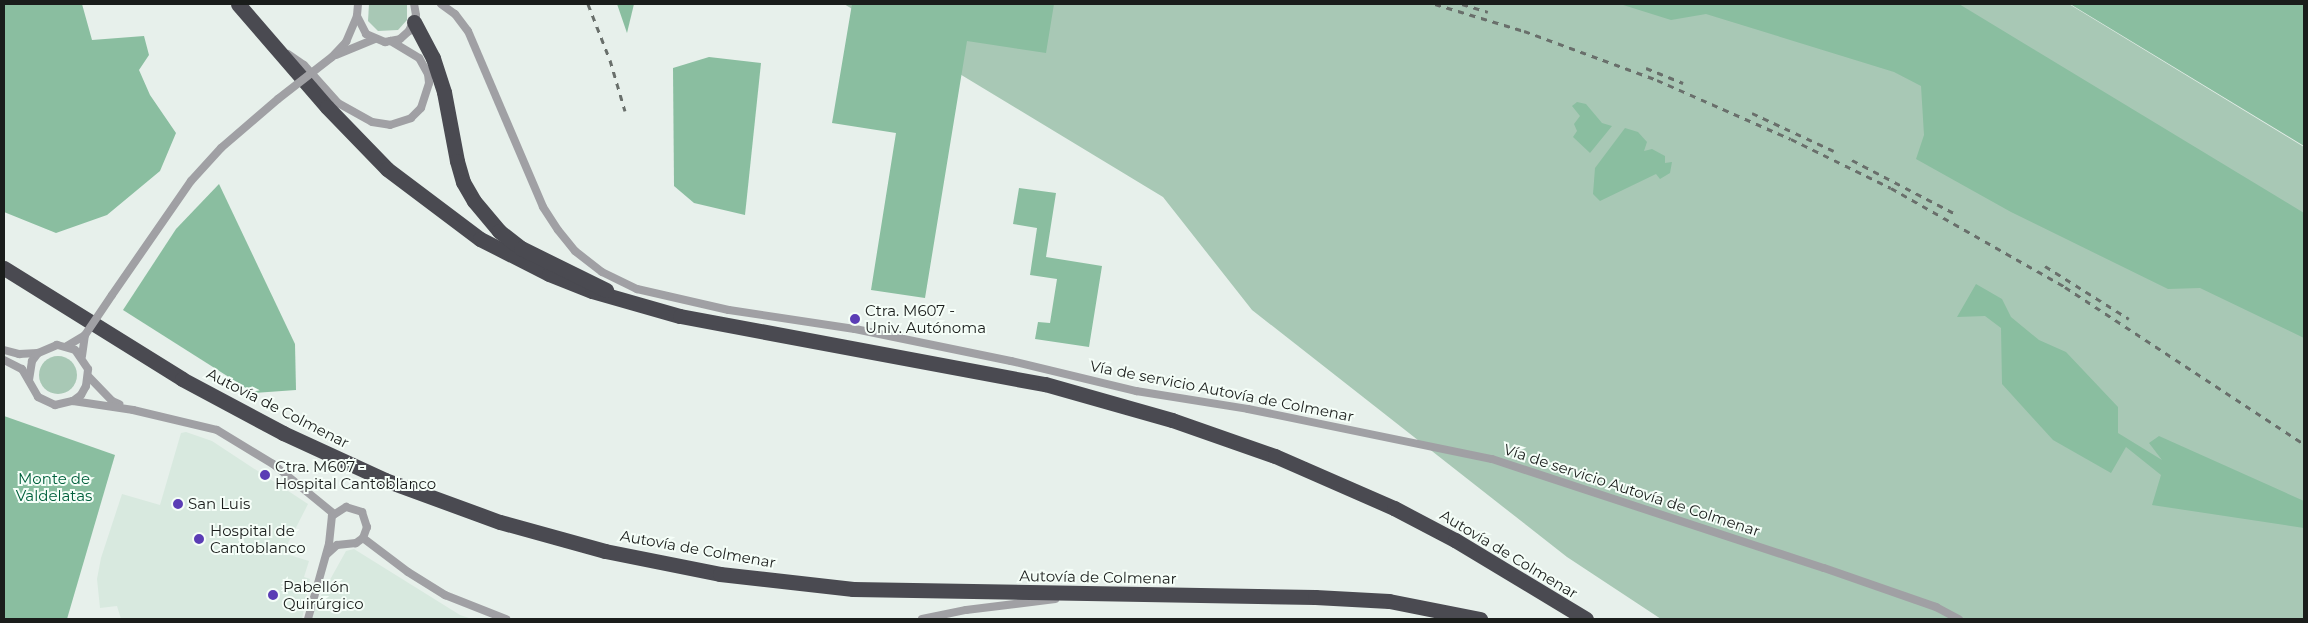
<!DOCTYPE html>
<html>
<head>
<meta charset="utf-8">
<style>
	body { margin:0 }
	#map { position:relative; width:2308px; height:623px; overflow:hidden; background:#e7f0eb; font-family:Montserrat,sans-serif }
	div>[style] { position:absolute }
	.built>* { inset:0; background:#d8e9df }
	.green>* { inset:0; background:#a8c8b5 }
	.round { border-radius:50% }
	.forest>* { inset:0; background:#8abea0 }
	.minor>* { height:8px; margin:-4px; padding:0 4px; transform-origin:4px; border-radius:4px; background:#a0a0a4 }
	.motorway>* { height:15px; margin:-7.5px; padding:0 7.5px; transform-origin:7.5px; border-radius:7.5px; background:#4a4a51 }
	.rail>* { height:3px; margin-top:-1.5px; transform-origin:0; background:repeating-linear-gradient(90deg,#696f6b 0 6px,transparent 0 12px) }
	.minor-bridge>* { height:8px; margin:-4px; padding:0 4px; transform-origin:4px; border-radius:4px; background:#a0a0a4 }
	.dots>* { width:14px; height:14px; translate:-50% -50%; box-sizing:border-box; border:2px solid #f5fef8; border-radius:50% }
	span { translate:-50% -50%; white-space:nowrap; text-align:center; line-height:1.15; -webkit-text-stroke:4px #f5fef8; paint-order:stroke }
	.poi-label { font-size:15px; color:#1a1d1b }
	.left { translate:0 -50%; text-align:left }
	.street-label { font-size:15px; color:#1a1d1b }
	.park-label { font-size:15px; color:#00603c }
	.frame { position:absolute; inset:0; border:5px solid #1a1d1b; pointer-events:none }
</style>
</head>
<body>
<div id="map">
	<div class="built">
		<i style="clip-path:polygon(186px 432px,212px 441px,308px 504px,283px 553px,309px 561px,304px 577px,310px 579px,302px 619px,121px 619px,117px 606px,100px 608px,97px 579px,101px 558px,122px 494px,160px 505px,181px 433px)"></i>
		<i style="clip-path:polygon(354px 549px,460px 615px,472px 619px,312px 619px,317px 603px,346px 551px)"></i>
	</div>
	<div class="green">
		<i style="clip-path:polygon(369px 4px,407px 4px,407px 20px,398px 30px,378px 31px,368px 21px)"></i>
		<i style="clip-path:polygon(844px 4px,2069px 4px,2304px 147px,2304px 619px,1661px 619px,1567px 557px,1252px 310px,1163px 197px)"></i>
		<i class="round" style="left:39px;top:356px;width:38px;height:38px"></i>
	</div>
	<div class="forest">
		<i style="clip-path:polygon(4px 4px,82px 4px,92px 40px,144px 36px,149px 55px,139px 70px,150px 95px,176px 133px,160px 171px,107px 215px,56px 233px,4px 212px)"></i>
		<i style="clip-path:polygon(617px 4px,634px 4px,627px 33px)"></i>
		<i style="clip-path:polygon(852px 4px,1054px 4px,1046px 53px,967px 41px,925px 298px,871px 290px,896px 133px,832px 123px)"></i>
		<i style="clip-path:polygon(1620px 4px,1959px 4px,2304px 213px,2304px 338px,2200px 288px,2168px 289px,2011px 212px,1916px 159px,1924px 135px,1921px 86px,1894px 72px,1706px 14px,1671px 20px)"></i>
		<i style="clip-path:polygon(2070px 4px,2304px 4px,2304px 146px)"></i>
		<i style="clip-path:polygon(709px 57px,761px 63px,745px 215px,694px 203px,674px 186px,673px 68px)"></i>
		<i style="clip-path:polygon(1577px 102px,1586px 104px,1602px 123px,1612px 126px,1590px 153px,1573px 137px,1577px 131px,1574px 124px,1580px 116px,1572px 106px)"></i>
		<i style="clip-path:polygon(1625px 128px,1638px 132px,1647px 142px,1644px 151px,1652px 149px,1665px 156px,1665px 163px,1672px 162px,1670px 173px,1660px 179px,1656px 174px,1600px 201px,1593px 194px,1595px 168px)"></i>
		<i style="clip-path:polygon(219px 184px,295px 344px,296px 390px,254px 393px,123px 310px,176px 229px)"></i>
		<i style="clip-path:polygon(1019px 188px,1056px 193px,1046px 257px,1102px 266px,1089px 347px,1035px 339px,1038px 322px,1050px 323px,1057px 279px,1030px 275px,1037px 228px,1013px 224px)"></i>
		<i style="clip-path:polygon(1976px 284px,2002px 299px,2011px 317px,2039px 340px,2066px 352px,2118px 407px,2118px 433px,2162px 460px,2149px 443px,2159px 436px,2304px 501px,2304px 528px,2152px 505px,2161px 475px,2126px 447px,2111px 473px,2053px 440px,2002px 384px,2001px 328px,1985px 316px,1957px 317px)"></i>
		<i style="clip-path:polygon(4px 416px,115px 455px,67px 619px,4px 619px)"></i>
	</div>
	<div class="minor">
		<i style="left:358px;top:4px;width:12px;rotate:95deg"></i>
		<i style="left:357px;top:16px;width:20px;rotate:63deg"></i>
		<i style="left:366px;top:34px;width:21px;rotate:23deg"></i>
		<i style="left:385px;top:42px;width:15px;rotate:-11deg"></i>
		<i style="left:400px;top:39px;width:12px;rotate:-42deg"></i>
		<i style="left:409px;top:31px;width:17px;rotate:-66deg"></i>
		<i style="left:416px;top:15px;width:11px;rotate:-100deg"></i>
		<i style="left:441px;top:4px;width:17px;rotate:36deg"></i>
		<i style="left:455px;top:14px;width:21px;rotate:53deg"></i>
		<i style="left:468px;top:31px;width:191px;rotate:66.9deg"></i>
		<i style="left:543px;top:207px;width:27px;rotate:57deg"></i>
		<i style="left:558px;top:230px;width:27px;rotate:51deg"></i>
		<i style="left:575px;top:251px;width:34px;rotate:38deg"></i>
		<i style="left:602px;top:272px;width:39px;rotate:26deg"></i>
		<i style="left:637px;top:289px;width:94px;rotate:12.9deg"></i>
		<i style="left:729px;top:310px;width:127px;rotate:8.6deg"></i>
		<i style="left:855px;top:329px;width:159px;rotate:11.6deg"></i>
		<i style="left:1011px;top:361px;width:129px;rotate:13.5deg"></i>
		<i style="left:1136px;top:391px;width:113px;rotate:9.1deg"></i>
		<i style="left:1248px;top:409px;width:249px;rotate:11.6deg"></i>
		<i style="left:1492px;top:459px;width:349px;rotate:18.2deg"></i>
		<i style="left:1824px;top:568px;width:119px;rotate:19.2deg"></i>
		<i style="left:1936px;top:607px;width:26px;rotate:28deg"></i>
		<i style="left:288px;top:54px;width:19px;rotate:35deg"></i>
		<i style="left:304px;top:65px;width:51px;rotate:48.2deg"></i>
		<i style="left:338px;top:103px;width:39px;rotate:29deg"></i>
		<i style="left:372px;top:122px;width:18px;rotate:9deg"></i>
		<i style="left:390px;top:125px;width:22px;rotate:-18deg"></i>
		<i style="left:411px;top:118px;width:14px;rotate:-45deg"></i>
		<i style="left:421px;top:108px;width:26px;rotate:-72deg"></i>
		<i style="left:429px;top:83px;width:9px;rotate:-96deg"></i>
		<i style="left:428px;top:74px;width:18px;rotate:-119deg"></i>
		<i style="left:419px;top:58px;width:33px;rotate:-149deg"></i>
		<i style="left:336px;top:55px;width:42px;rotate:-22.3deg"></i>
		<i style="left:332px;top:57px;width:21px;rotate:-47deg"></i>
		<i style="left:346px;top:42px;width:28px;rotate:-67deg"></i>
		<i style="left:112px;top:295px;width:139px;rotate:-55.3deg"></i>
		<i style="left:191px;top:181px;width:45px;rotate:-47.7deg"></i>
		<i style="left:221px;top:148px;width:75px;rotate:-40.7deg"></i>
		<i style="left:67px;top:346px;width:21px;rotate:-31deg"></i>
		<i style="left:4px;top:350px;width:16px;rotate:15deg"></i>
		<i style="left:19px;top:354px;width:19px;rotate:-3deg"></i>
		<i style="left:82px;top:356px;width:21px;rotate:-82deg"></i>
		<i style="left:4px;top:360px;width:20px;rotate:27deg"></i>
		<i style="left:22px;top:369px;width:32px;rotate:60deg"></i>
		<i style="left:38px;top:397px;width:19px;rotate:25deg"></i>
		<i style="left:55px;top:405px;width:18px;rotate:-13deg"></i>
		<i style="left:73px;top:401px;width:10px;rotate:-37deg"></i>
		<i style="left:81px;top:395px;width:10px;rotate:-61deg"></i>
		<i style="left:86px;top:386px;width:17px;rotate:-83deg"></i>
		<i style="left:88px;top:369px;width:23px;rotate:-124deg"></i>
		<i style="left:75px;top:350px;width:19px;rotate:-164deg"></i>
		<i style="left:57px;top:345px;width:21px;rotate:157deg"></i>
		<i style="left:38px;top:353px;width:10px;rotate:127deg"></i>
		<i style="left:32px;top:361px;width:19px;rotate:99deg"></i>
		<i style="left:89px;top:377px;width:33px;rotate:46deg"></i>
		<i style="left:112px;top:401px;width:8px;rotate:23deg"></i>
		<i style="left:73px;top:401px;width:61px;rotate:8.5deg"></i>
		<i style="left:133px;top:410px;width:86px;rotate:13.4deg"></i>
		<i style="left:217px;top:430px;width:66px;rotate:31.3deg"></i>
		<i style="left:273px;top:464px;width:79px;rotate:39.3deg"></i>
		<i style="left:363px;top:538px;width:56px;rotate:37.1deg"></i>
		<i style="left:408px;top:572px;width:44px;rotate:31.9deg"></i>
		<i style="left:445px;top:595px;width:66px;rotate:21.5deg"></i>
		<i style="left:308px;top:619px;width:78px;rotate:-74.4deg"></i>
		<i style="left:329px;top:544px;width:28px;rotate:-84deg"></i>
		<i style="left:332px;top:516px;width:17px;rotate:-33deg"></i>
		<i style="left:346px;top:507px;width:17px;rotate:17deg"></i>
		<i style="left:362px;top:512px;width:16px;rotate:72deg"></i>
		<i style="left:367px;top:527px;width:12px;rotate:110deg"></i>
		<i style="left:363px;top:538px;width:9px;rotate:144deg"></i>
		<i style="left:356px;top:543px;width:19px;rotate:174deg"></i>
		<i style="left:337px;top:545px;width:13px;rotate:138deg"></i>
		<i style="left:922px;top:619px;width:45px;rotate:-11.6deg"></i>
		<i style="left:966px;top:610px;width:90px;rotate:-7deg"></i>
	</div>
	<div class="motorway">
		<i style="left:238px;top:4px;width:136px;rotate:49.2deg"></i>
		<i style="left:327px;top:107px;width:86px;rotate:45.9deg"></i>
		<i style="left:387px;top:169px;width:116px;rotate:37deg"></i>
		<i style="left:480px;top:239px;width:77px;rotate:26.9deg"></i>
		<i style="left:549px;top:274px;width:46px;rotate:21.6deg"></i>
		<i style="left:592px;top:291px;width:91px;rotate:15.9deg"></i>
		<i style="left:680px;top:316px;width:371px;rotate:10.6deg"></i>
		<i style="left:1045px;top:384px;width:132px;rotate:15.8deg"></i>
		<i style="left:1172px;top:420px;width:109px;rotate:19.3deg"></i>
		<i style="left:1275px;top:456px;width:130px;rotate:23.6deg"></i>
		<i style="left:1394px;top:508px;width:69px;rotate:27.7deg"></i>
		<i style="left:1455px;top:540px;width:153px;rotate:31.1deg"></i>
		<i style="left:414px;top:22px;width:41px;rotate:62.2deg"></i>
		<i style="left:433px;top:58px;width:36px;rotate:72deg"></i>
		<i style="left:444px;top:92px;width:70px;rotate:79.3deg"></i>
		<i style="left:457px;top:161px;width:22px;rotate:74deg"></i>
		<i style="left:463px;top:182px;width:22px;rotate:60deg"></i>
		<i style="left:474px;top:201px;width:39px;rotate:50deg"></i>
		<i style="left:499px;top:231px;width:28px;rotate:38deg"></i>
		<i style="left:521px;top:248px;width:95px;rotate:26.3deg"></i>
		<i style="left:4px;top:268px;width:210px;rotate:31.9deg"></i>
		<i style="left:182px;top:379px;width:115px;rotate:28.1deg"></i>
		<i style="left:283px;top:433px;width:112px;rotate:24.7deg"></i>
		<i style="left:385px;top:480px;width:122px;rotate:20.1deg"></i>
		<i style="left:500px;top:522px;width:109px;rotate:15.4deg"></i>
		<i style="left:605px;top:551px;width:117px;rotate:11.3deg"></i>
		<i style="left:720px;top:574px;width:134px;rotate:6.4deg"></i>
		<i style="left:853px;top:589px;width:462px;rotate:1deg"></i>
		<i style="left:1315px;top:597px;width:74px;rotate:3.1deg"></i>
		<i style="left:1389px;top:601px;width:93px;rotate:11.2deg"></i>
	</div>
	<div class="rail">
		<i style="left:588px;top:4px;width:60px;rotate:68.6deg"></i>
		<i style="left:610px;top:60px;width:53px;rotate:73.6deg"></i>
		<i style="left:1435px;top:4px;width:93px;rotate:16.9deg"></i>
		<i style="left:1524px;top:31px;width:142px;rotate:20.2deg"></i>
		<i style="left:1657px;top:80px;width:146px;rotate:23.8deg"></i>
		<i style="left:1791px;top:139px;width:111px;rotate:26.1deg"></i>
		<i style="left:1891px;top:188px;width:200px;rotate:29.6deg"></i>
		<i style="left:2065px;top:287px;width:286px;rotate:33.3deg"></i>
		<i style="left:1462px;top:4px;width:27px;rotate:17deg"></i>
		<i style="left:1646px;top:68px;width:40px;rotate:22deg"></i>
		<i style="left:1752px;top:113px;width:90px;rotate:24.9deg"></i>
		<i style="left:1852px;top:160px;width:115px;rotate:27.5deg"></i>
		<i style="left:2045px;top:266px;width:99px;rotate:32.2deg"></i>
	</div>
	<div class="minor-bridge">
		<i style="left:278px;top:99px;width:68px;rotate:-37.9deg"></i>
		<i style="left:85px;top:335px;width:48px;rotate:-56deg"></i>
	</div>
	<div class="dots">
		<i style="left:855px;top:319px;background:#5b3db5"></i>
		<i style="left:265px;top:475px;background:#5b3db5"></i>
		<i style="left:178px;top:504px;background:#5b3db5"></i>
		<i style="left:199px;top:539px;background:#5b3db5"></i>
		<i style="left:273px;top:595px;background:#5b3db5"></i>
	</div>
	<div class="poi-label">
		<span class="left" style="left:865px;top:319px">Ctra. M607 -<br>Univ. Autónoma</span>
		<span class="left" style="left:275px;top:475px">Ctra. M607 -<br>Hospital Cantoblanco</span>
		<span class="left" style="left:188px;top:504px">San Luis</span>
		<span class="left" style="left:210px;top:539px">Hospital de<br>Cantoblanco</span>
		<span class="left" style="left:283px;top:595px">Pabellón<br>Quirúrgico</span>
	</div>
	<div class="street-label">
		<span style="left:1222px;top:391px;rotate:11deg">Vía de servicio Autovía de Colmenar</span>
		<span style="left:278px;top:408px;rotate:27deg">Autovía de Colmenar</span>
		<span style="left:1632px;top:490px;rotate:18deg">Vía de servicio Autovía de Colmenar</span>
		<span style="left:698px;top:549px;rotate:10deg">Autovía de Colmenar</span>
		<span style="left:1509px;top:554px;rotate:31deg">Autovía de Colmenar</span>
		<span style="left:1098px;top:577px;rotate:1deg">Autovía de Colmenar</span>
	</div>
	<div class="park-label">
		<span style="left:54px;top:487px">Monte de<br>Valdelatas</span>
	</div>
	<div class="frame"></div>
</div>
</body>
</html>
